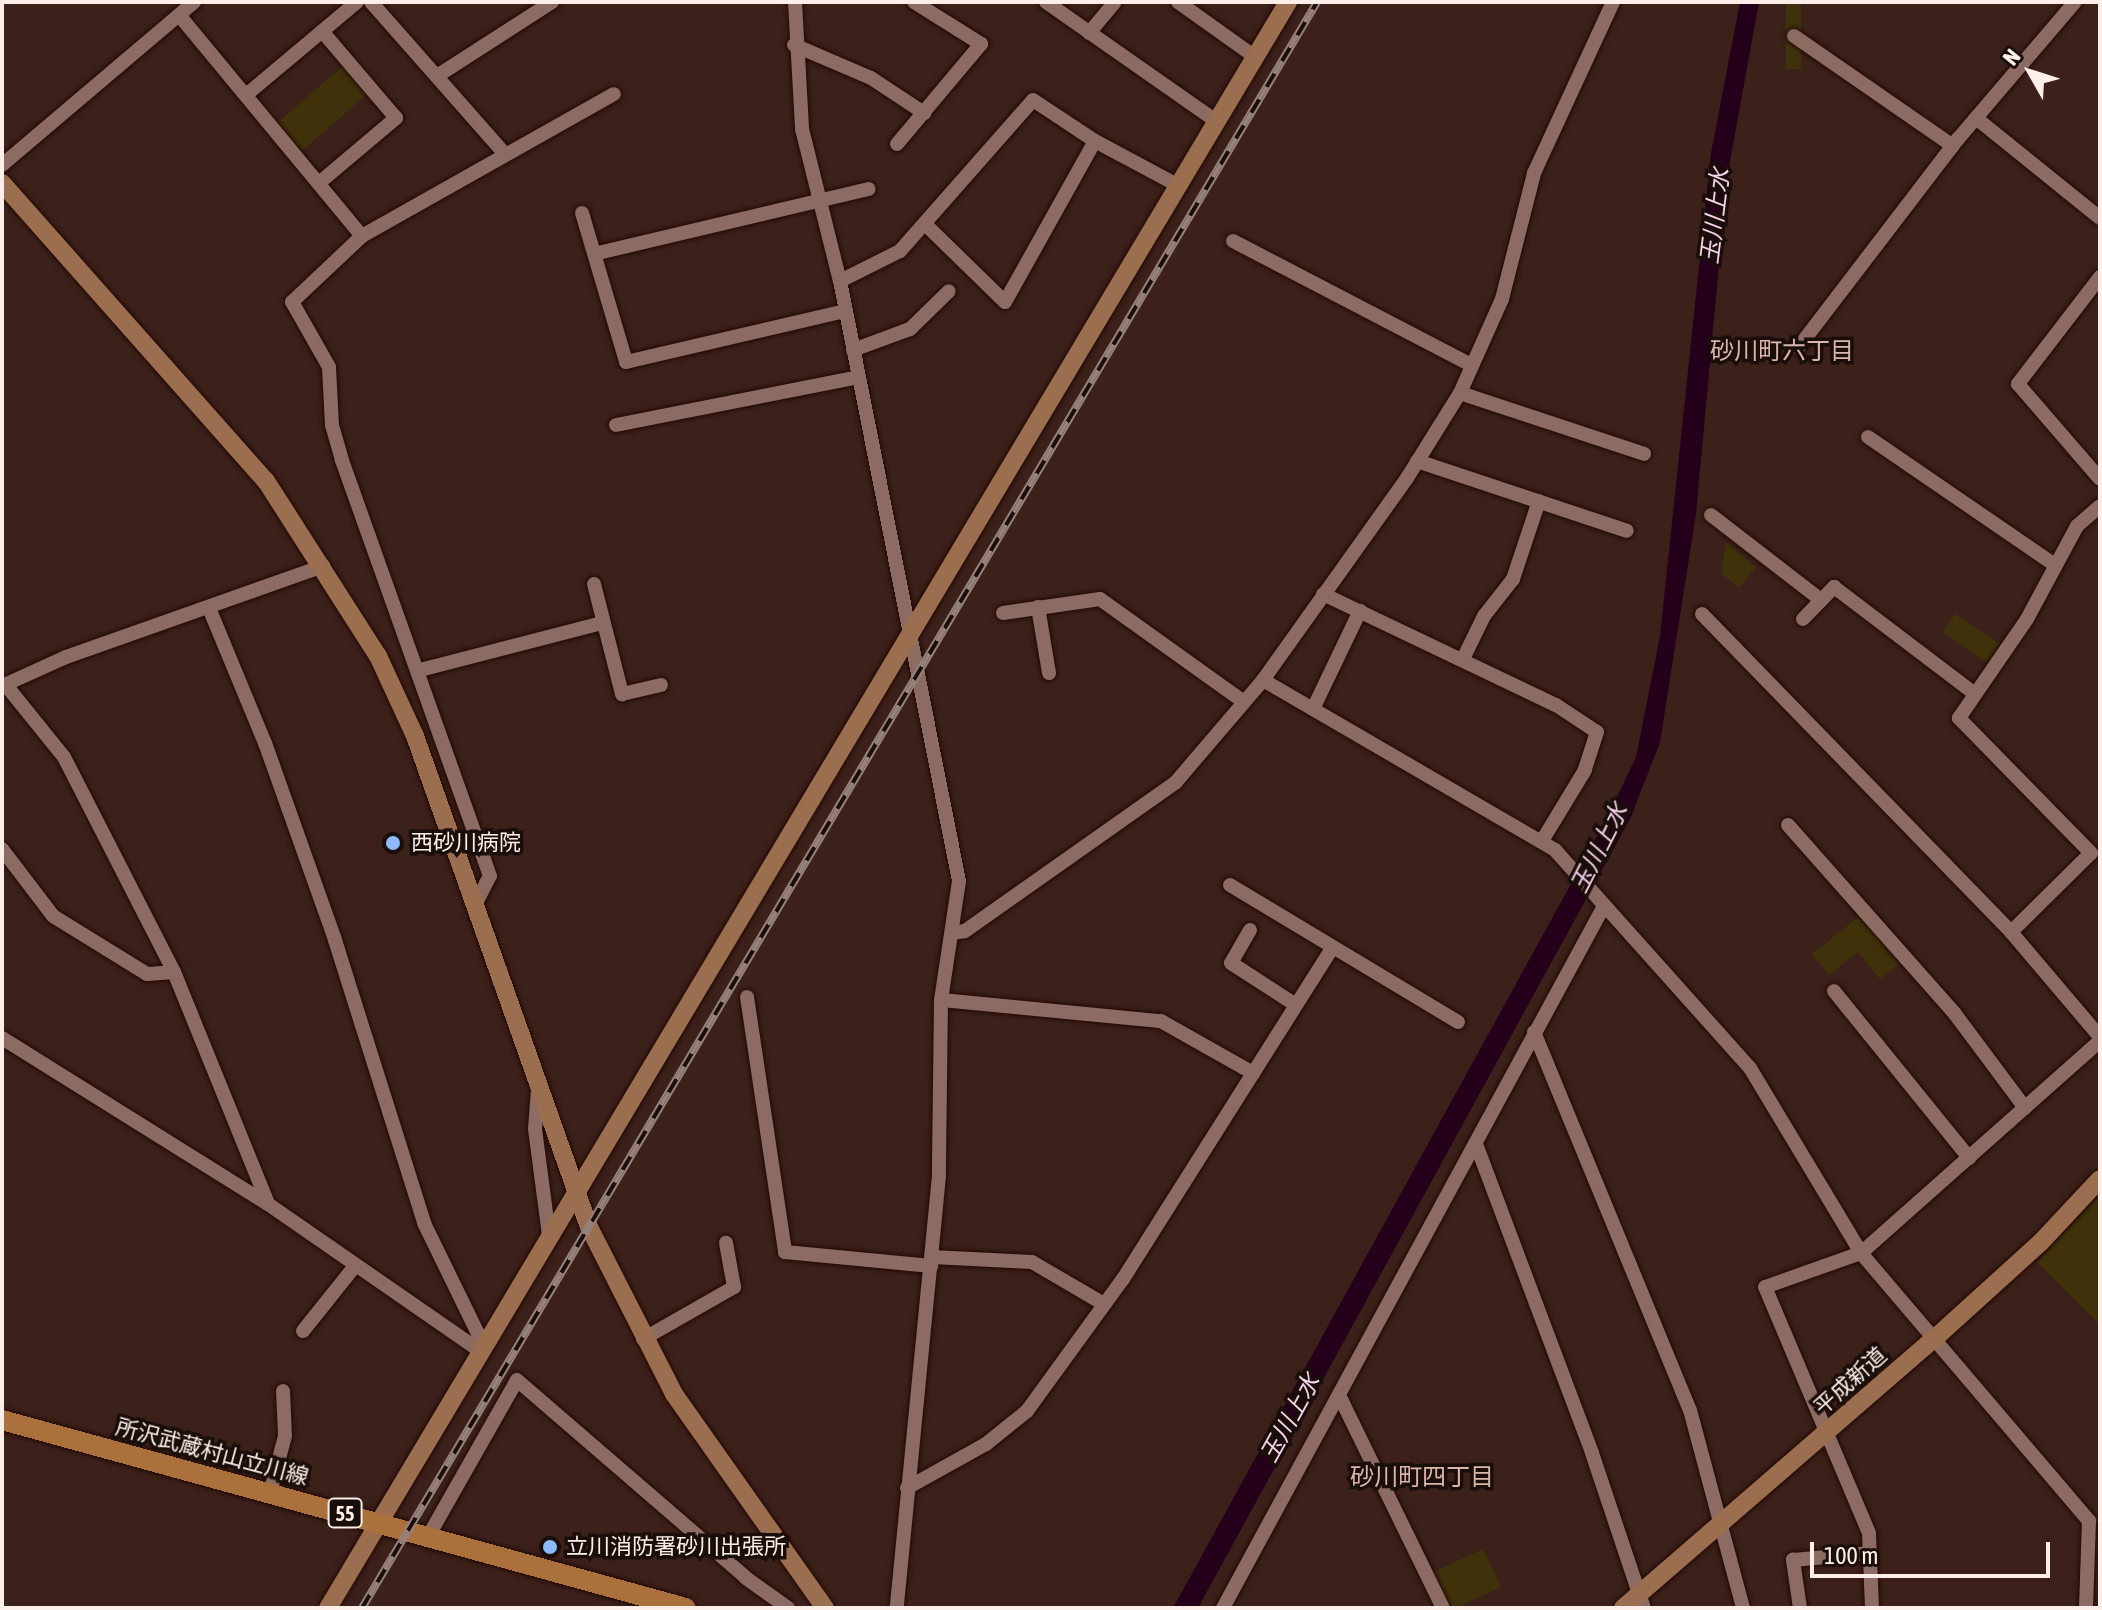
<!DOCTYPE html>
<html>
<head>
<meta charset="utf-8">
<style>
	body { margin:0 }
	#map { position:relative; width:2102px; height:1610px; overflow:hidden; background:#3c211a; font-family:"Asap Condensed","Noto Sans JP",sans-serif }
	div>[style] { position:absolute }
	.green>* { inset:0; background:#3f320b; transform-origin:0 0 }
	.water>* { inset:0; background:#24001b }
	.roads { filter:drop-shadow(0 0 2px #220904) drop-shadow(0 0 2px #220904) }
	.street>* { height:14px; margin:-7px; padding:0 7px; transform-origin:7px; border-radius:7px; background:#8c6b62 }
	.secondary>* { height:18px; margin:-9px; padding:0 9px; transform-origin:9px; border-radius:9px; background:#9b6e50 }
	.primary>* { height:20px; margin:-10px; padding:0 10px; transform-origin:10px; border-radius:10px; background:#ab713d }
	.rail>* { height:8px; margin-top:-4px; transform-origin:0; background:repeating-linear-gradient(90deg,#1a0e0b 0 15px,#96817b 0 30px); box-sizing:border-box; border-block:2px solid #96817b }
	.dots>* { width:22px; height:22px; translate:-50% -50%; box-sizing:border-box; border:4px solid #1a0e0b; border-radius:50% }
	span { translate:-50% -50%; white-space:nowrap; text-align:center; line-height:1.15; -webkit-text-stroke:7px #1a0e0b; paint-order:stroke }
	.shield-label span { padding:2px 6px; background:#1a0e0b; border:2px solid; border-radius:6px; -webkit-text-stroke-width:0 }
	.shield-label { font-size:20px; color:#fdeeea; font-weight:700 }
	.poi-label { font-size:22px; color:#fdeeea }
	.left { translate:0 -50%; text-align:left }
	.street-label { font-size:22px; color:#fdeeea }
	.water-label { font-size:24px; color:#f7d2ea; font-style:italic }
	.neighbourhood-label { font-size:24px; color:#d9b5ac }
	.frame { position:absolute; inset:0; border:4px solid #fdeeea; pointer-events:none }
	.north { position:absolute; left:1990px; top:32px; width:80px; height:80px; -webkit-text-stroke:6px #1a0e0b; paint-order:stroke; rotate:309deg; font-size:22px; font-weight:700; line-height:32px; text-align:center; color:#fdeeea }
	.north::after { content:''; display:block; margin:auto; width:28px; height:36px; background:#fdeeea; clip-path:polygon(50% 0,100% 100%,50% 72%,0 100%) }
	.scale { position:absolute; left:1810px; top:1542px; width:240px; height:36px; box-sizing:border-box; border:4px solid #fdeeea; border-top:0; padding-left:10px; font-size:24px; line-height:28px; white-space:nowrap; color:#fdeeea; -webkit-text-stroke:6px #1a0e0b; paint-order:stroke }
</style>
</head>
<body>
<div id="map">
	<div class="green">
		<i style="left:1786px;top:2px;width:15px;height:67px"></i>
		<i style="left:343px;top:66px;width:37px;height:90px;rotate:49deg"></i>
		<i style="clip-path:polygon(1726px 542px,1756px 567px,1739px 588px,1721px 573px)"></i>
		<i style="left:1955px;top:614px;width:58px;height:22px;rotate:34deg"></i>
		<i style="clip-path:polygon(1860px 916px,1899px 964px,1880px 979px,1858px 952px,1829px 975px,1812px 954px)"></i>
		<i style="clip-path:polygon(2100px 1196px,2100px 1325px,2037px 1262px)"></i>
		<i style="left:1483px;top:1549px;width:42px;height:54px;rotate:65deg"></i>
	</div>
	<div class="water">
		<i style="clip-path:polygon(1740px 2px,1759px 2px,1727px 178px,1696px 514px,1660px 742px,1631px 817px,1198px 1608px,1173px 1608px,1606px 820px,1636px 757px,1660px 636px,1711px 153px)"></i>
	</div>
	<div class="roads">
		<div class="street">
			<i style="left:371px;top:2px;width:203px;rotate:48.6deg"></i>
			<i style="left:795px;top:2px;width:127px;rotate:86.8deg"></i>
			<i style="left:802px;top:129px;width:157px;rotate:76deg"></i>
			<i style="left:840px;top:281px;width:612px;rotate:78.78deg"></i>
			<i style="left:959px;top:881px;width:120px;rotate:98.6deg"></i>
			<i style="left:941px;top:1000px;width:176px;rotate:90.7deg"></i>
			<i style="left:939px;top:1176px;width:434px;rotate:95.6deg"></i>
			<i style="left:1046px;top:2px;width:208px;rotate:35deg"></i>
			<i style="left:1178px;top:2px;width:95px;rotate:35.5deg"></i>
			<i style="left:179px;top:15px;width:287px;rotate:50.4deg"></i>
			<i style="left:1089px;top:33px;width:40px;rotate:-50deg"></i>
			<i style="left:1794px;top:36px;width:193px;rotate:34.7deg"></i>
			<i style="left:794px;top:45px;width:84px;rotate:23.2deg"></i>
			<i style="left:871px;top:78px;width:64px;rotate:33.4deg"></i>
			<i style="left:437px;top:76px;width:137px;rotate:-32.8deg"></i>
			<i style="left:246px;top:95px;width:145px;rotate:-40deg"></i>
			<i style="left:1976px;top:118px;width:159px;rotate:38.9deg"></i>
			<i style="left:897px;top:144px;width:131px;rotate:-50deg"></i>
			<i style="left:981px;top:44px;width:79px;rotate:-147.9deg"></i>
			<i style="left:2px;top:165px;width:252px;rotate:-40.3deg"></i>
			<i style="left:319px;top:183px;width:101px;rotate:-40.2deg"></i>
			<i style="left:396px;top:118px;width:114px;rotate:-130.4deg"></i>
			<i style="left:582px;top:213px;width:155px;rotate:73.5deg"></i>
			<i style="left:626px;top:362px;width:226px;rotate:-13.1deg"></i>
			<i style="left:926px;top:225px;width:110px;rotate:44.3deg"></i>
			<i style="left:1005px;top:302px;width:184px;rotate:-60.8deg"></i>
			<i style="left:1095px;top:141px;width:93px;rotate:28.2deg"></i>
			<i style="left:1233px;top:241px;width:268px;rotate:27.5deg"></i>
			<i style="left:598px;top:253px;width:278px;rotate:-13.3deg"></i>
			<i style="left:2100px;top:277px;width:135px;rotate:127.5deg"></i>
			<i style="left:2018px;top:384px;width:125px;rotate:49.2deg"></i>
			<i style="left:840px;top:281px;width:67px;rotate:-26.6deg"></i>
			<i style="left:900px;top:251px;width:201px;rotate:-48.6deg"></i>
			<i style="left:1033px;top:100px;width:74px;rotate:33.5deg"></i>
			<i style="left:1798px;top:348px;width:263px;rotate:-52.6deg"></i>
			<i style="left:1958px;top:139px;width:180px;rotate:-49.5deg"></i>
			<i style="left:853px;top:350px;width:61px;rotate:-20.2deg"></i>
			<i style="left:910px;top:329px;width:54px;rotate:-44.3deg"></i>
			<i style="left:1460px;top:393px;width:194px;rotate:18.3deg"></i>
			<i style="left:616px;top:425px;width:247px;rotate:-11.2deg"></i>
			<i style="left:1868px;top:437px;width:227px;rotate:34.4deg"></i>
			<i style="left:1417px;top:461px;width:221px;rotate:18.4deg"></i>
			<i style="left:1711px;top:515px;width:139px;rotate:37.7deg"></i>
			<i style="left:594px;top:584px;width:114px;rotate:75.7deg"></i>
			<i style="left:622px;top:694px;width:40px;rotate:-13deg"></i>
			<i style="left:1323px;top:594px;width:258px;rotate:25.5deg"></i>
			<i style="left:1556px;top:705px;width:49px;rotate:33.4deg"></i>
			<i style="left:1597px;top:732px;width:40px;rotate:108deg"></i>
			<i style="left:1585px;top:770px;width:83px;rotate:121.2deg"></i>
			<i style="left:1038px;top:607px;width:67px;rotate:80.5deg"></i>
			<i style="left:209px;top:608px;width:146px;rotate:67.5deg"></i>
			<i style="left:265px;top:743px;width:209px;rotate:70.4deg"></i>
			<i style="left:335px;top:940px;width:297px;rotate:72.5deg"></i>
			<i style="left:424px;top:1223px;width:137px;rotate:64deg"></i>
			<i style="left:1003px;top:613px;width:98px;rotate:-8.2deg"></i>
			<i style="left:1100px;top:599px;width:177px;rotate:35.6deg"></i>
			<i style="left:1702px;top:614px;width:443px;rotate:45.8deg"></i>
			<i style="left:2011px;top:932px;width:138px;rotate:49.7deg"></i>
			<i style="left:1803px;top:619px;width:45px;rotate:-45.9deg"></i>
			<i style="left:1834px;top:587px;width:177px;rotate:37.2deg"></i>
			<i style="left:1463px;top:659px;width:48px;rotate:-64deg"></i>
			<i style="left:1484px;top:616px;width:47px;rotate:-51.9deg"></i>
			<i style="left:1513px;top:579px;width:82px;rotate:-71.6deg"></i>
			<i style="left:420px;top:670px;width:188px;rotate:-14.5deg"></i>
			<i style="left:1263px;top:680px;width:338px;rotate:30.2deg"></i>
			<i style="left:1555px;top:850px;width:292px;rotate:48.2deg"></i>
			<i style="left:1750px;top:1068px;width:216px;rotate:59deg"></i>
			<i style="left:1861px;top:1253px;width:352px;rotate:49.6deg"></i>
			<i style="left:2089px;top:1521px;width:87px;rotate:92deg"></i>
			<i style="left:5px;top:684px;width:94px;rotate:51.1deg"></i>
			<i style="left:64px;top:757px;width:242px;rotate:62.9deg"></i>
			<i style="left:174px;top:972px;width:250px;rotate:67.9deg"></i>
			<i style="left:2px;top:686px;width:70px;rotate:-24.4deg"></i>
			<i style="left:66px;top:657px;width:273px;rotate:-19.5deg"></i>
			<i style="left:1313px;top:709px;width:109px;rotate:-64.4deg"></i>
			<i style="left:1788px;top:825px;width:252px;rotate:48.5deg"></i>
			<i style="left:1955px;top:1014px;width:117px;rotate:53.3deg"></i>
			<i style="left:2px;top:849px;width:84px;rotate:52.7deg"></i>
			<i style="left:53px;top:916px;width:110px;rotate:31.7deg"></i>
			<i style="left:147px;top:974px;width:27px;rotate:-4deg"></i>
			<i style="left:1230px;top:885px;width:266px;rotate:31deg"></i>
			<i style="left:476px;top:903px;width:30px;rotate:-63deg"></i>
			<i style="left:490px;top:876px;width:442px;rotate:-109.6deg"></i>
			<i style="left:342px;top:460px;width:36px;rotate:-106deg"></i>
			<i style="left:332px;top:425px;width:58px;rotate:-93deg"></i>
			<i style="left:329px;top:367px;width:75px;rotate:-119.6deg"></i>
			<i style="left:292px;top:302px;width:96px;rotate:-43.3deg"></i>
			<i style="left:362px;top:236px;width:289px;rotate:-29.4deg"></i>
			<i style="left:1250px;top:930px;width:38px;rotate:120deg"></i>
			<i style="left:1231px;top:963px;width:77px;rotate:32.9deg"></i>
			<i style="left:2011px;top:932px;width:112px;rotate:-44.6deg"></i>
			<i style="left:2091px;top:853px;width:189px;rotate:-134.4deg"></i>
			<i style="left:1959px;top:718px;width:120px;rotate:-55.5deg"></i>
			<i style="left:2027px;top:619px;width:106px;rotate:-61.7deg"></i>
			<i style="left:2077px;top:526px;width:30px;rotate:-41deg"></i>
			<i style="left:952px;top:933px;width:13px;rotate:-9deg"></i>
			<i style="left:965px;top:931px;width:258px;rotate:-35.2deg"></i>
			<i style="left:1176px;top:782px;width:134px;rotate:-49.5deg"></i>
			<i style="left:1263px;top:680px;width:248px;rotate:-54.5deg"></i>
			<i style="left:1407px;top:478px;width:100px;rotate:-58.1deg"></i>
			<i style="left:1460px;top:393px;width:103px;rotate:-65.9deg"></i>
			<i style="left:1502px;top:299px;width:130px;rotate:-75.7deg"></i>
			<i style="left:1534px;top:173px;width:188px;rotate:-65.2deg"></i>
			<i style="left:1834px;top:991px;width:215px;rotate:51deg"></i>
			<i style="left:747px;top:997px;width:258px;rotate:81.5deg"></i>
			<i style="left:785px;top:1252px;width:147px;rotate:5.5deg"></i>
			<i style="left:941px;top:1000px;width:221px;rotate:5.5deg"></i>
			<i style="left:1161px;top:1021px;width:106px;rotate:29.5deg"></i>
			<i style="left:1534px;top:1032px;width:409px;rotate:67.6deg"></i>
			<i style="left:1690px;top:1410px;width:205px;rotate:75deg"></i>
			<i style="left:2px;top:1038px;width:314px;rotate:32deg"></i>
			<i style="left:268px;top:1204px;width:258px;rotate:34.7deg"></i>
			<i style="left:538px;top:1089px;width:40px;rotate:94.3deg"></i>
			<i style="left:535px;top:1129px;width:107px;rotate:82.5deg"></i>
			<i style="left:1476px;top:1144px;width:330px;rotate:69.4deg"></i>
			<i style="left:1592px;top:1453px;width:163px;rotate:71.5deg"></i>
			<i style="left:932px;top:1257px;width:100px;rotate:2.9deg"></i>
			<i style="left:1032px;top:1262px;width:83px;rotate:30.3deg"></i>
			<i style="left:303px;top:1331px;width:83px;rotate:-51.3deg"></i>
			<i style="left:643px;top:1339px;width:105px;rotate:-29.7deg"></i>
			<i style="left:734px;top:1287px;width:45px;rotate:-100.3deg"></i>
			<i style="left:1339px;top:1395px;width:237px;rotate:64deg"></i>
			<i style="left:907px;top:1488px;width:90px;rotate:-29.1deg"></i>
			<i style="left:986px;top:1444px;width:53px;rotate:-38.8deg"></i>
			<i style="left:1027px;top:1411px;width:163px;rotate:-54deg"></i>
			<i style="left:1123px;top:1279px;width:391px;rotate:-57.7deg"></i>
			<i style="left:270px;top:1493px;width:59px;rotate:-75.3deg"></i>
			<i style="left:285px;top:1436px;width:45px;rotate:-92.5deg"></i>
			<i style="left:429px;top:1535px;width:178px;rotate:-60.4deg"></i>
			<i style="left:517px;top:1380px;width:303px;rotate:40.8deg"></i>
			<i style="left:746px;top:1578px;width:52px;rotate:35.5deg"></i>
			<i style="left:1223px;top:1608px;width:799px;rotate:-61.51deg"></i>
			<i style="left:1800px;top:1608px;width:49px;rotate:-98.3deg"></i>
			<i style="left:1793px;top:1560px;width:77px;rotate:-5.2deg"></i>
			<i style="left:1872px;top:1608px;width:75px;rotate:-92.3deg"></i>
			<i style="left:1869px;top:1533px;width:267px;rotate:-112.9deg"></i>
			<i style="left:1765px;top:1287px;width:102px;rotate:-19.5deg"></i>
			<i style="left:1861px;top:1253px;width:319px;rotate:-41.6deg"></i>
		</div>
		<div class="secondary">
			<i style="left:2px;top:183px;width:398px;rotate:48.5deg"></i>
			<i style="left:266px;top:481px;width:208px;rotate:57.4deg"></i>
			<i style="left:378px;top:656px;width:88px;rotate:65.2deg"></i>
			<i style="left:415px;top:736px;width:521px;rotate:70.49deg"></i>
			<i style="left:589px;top:1227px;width:187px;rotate:63deg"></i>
			<i style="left:674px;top:1394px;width:262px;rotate:54.8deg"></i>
			<i style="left:328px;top:1608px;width:1871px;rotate:-59.13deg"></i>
			<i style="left:1623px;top:1608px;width:411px;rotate:-40.9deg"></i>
			<i style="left:1934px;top:1339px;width:144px;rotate:-42.2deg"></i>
			<i style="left:2041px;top:1242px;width:86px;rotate:-46.9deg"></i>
		</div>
		<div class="primary">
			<i style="left:2px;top:1420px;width:709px;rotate:15.37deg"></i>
		</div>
	</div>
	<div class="rail">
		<i style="left:362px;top:1608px;width:1868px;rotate:-59.26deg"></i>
	</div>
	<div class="dots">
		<i style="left:393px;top:843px;background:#8bb9fc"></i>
		<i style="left:550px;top:1547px;background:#8bb9fc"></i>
	</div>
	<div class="shield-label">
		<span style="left:345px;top:1513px">55</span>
	</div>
	<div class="poi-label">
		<span class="left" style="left:411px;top:843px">西砂川病院</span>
		<span class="left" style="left:566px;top:1547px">立川消防署砂川出張所</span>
	</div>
	<div class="street-label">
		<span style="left:1850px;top:1381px;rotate:-42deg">平成新道</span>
		<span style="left:212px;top:1452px;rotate:15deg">所沢武蔵村山立川線</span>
	</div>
	<div class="water-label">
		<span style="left:1715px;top:216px;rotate:-83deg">玉川上水</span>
		<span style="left:1599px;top:848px;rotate:-63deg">玉川上水</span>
		<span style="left:1290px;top:1418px;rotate:-61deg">玉川上水</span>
	</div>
	<div class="neighbourhood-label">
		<span style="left:1782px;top:351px">砂川町六丁目</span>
		<span style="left:1422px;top:1477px">砂川町四丁目</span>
	</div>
	<div class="frame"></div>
	<div class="north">N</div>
	<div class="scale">100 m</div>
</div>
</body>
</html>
